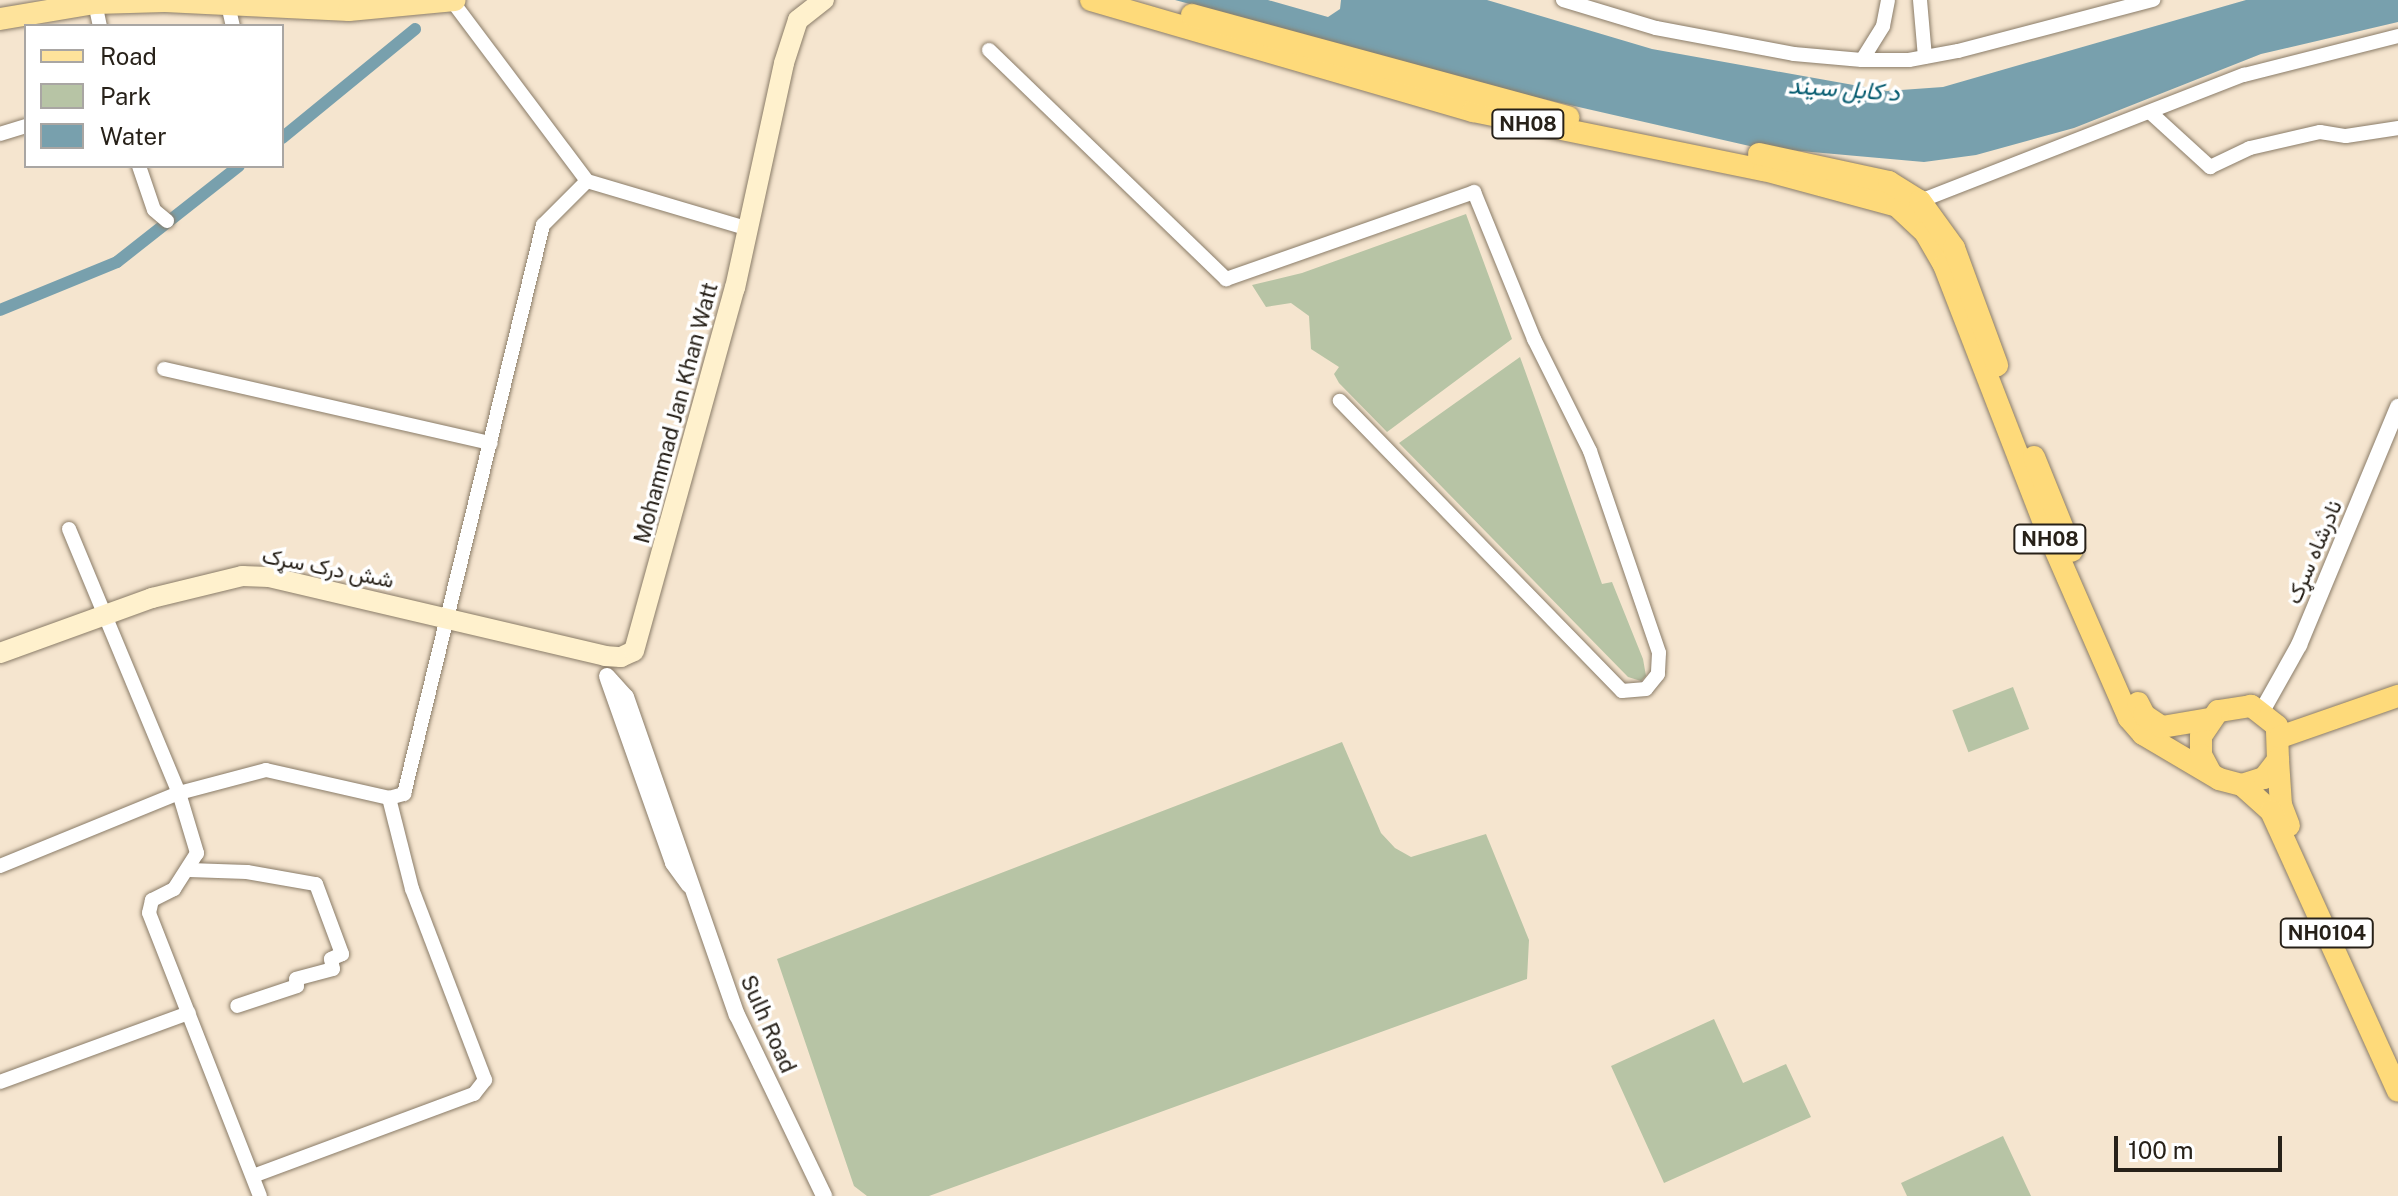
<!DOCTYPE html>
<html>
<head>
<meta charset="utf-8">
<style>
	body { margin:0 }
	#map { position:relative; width:2398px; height:1196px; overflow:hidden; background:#f5e5cf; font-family:"Public Sans",Vazirmatn,sans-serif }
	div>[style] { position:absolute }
	.green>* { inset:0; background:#b7c4a5; transform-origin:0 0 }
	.water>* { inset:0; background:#78a0ad }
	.canal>* { height:12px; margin:-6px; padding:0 6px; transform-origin:6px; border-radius:6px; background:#78a0ad }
	.roads { filter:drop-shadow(0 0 2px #8a7c68) drop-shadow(0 0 2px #8a7c68) }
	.minor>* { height:14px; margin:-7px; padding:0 7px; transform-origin:7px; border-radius:7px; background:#fff }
	.tertiary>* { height:16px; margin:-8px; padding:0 8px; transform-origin:8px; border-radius:8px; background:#fff }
	.secondary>* { height:20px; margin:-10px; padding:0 10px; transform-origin:10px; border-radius:10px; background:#fff1cd }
	.primary>* { height:22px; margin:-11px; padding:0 11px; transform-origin:11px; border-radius:11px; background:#fee39b }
	.trunk>* { height:22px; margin:-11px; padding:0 11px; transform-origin:11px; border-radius:11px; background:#feda7a }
	span { translate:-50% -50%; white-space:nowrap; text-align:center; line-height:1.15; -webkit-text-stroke:7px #fff; paint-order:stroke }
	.shield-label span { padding:2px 6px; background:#fff; border:2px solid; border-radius:6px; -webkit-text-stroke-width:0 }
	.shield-label { font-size:20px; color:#272119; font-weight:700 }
	.street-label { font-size:22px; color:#272119 }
	.water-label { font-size:24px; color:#085d71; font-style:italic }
	.legend { position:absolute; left:24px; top:24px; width:260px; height:144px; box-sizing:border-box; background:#fff; border:2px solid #a9a6a3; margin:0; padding:10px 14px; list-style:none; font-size:24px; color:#272119 }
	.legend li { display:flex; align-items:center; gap:16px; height:40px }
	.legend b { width:40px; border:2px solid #a9a6a3 }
	.scale { position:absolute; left:2114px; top:1136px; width:168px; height:36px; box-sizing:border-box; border:4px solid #272119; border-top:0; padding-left:10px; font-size:24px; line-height:28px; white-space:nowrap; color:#272119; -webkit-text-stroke:6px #fff; paint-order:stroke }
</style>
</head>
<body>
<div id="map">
	<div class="green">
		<i style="clip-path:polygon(1466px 214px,1512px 339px,1387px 432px,1339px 383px,1334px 374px,1339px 367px,1311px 349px,1309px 316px,1291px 303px,1266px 307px,1252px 285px,1302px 273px)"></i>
		<i style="clip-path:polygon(1520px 357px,1602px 584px,1612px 582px,1643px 659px,1646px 676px,1641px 681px,1628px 677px,1399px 443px)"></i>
		<i style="left:2013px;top:687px;width:45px;height:65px;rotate:69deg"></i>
		<i style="clip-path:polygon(1342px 742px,1381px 833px,1395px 848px,1411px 857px,1486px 834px,1529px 940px,1527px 979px,929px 1196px,867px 1196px,854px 1186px,777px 959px)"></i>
		<i style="clip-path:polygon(1714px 1019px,1743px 1083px,1786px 1064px,1811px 1117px,1664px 1183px,1611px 1066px)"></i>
		<i style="clip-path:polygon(2003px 1136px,2031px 1196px,1907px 1196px,1901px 1183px)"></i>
	</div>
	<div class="water">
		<i style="clip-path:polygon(1175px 0,1268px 0,1328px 17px,1340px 9px,1341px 0,1487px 0,1652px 49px,1887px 91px,1943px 87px,2246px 0,2398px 0,2398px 22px,2261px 54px,2074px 128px,1976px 155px,1924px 162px,1754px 147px,1526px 95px)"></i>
	</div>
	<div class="canal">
		<i style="left:282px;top:138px;width:172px;rotate:-39.3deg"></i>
		<i style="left:0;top:310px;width:126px;rotate:-22.3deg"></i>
		<i style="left:117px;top:262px;width:155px;rotate:-38.2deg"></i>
	</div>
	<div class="roads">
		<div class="minor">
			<i style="left:1563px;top:0;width:97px;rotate:16.8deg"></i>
			<i style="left:1656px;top:28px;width:140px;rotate:10.7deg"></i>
			<i style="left:1794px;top:54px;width:68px;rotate:5deg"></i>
			<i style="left:1862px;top:60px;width:47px"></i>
			<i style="left:1909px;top:60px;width:50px;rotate:-10.4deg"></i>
			<i style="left:1958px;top:51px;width:202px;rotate:-14.7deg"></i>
			<i style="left:1920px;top:0;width:57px;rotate:85deg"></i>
			<i style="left:452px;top:1px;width:225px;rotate:53.1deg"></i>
			<i style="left:587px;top:181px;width:169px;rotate:16.5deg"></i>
			<i style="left:95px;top:3px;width:24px;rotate:78deg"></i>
			<i style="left:228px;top:5px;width:22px;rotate:77deg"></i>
			<i style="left:989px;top:50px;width:330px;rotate:44deg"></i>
			<i style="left:1226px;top:279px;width:263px;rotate:-19.3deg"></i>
			<i style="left:1474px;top:192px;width:159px;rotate:67.8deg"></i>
			<i style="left:1534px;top:339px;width:125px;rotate:63.4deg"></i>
			<i style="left:1590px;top:451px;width:213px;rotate:71.1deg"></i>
			<i style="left:1659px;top:653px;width:21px;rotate:93deg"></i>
			<i style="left:1658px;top:674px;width:19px;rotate:129deg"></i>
			<i style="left:1646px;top:689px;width:24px;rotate:175deg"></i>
			<i style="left:1622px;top:691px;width:405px;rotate:-134.2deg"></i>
			<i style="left:1862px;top:60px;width:40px;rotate:-58deg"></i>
			<i style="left:1883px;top:26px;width:26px;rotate:-79deg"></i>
			<i style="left:2152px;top:114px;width:79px;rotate:42.4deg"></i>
			<i style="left:2210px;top:167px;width:44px;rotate:-25.4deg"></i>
			<i style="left:2250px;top:148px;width:72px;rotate:-12.9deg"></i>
			<i style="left:2320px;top:132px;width:26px;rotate:9deg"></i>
			<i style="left:2346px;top:136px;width:53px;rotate:-8.7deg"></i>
			<i style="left:0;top:134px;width:27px;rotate:-17deg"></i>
			<i style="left:139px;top:166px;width:46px;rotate:71.2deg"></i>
			<i style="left:154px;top:210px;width:17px;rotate:40deg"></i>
			<i style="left:1920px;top:201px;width:348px;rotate:-21.3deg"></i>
			<i style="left:2244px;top:75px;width:159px;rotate:-14.2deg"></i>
			<i style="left:164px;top:369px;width:335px;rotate:12.8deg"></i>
			<i style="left:69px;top:529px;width:286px;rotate:67.4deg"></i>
			<i style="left:179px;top:793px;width:63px;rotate:73.3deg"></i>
			<i style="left:197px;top:853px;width:43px;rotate:122.6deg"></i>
			<i style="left:174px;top:889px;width:25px;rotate:153deg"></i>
			<i style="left:152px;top:900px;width:13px;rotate:103deg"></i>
			<i style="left:149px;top:913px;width:304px;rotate:68.6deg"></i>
			<i style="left:0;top:866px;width:193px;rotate:-22.2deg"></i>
			<i style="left:179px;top:793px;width:90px;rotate:-14.8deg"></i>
			<i style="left:266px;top:770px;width:126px;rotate:12.8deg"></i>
			<i style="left:389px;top:798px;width:16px;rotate:-15deg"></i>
			<i style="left:404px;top:794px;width:586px;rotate:-76.27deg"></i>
			<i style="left:543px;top:225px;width:62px;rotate:-45deg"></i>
			<i style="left:189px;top:870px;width:58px;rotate:2deg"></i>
			<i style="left:247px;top:872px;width:70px;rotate:9.9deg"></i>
			<i style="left:316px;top:884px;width:75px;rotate:69.6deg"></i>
			<i style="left:342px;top:954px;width:12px;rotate:156deg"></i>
			<i style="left:331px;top:959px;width:10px;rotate:79deg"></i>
			<i style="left:333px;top:969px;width:38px;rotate:165deg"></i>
			<i style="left:296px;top:979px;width:7px;rotate:82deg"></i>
			<i style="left:297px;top:986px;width:63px;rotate:161.6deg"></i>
			<i style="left:0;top:1082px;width:201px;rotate:-20.1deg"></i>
			<i style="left:253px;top:1176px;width:236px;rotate:-20.4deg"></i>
			<i style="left:474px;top:1094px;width:18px;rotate:-52deg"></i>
			<i style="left:485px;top:1080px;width:204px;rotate:-110.9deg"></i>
			<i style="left:412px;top:889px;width:94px;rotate:-104.2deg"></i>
		</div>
		<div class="tertiary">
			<i style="left:607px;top:676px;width:28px;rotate:48deg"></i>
			<i style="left:626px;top:697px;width:337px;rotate:70.8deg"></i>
			<i style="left:737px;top:1015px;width:201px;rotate:64.3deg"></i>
			<i style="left:608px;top:679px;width:195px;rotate:70.5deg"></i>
			<i style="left:673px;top:863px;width:27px;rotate:54deg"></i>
			<i style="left:2262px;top:711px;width:76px;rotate:-60.7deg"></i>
			<i style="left:2299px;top:645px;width:258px;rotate:-67.4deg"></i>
		</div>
		<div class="secondary">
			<i style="left:0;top:653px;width:162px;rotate:-19.9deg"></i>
			<i style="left:152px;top:598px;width:93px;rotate:-13.7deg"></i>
			<i style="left:242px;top:576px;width:27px;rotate:2deg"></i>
			<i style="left:269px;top:577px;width:345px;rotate:13.2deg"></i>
			<i style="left:605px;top:656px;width:16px;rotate:4deg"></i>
			<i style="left:621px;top:657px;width:14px;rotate:-25deg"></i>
			<i style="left:634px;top:651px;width:377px;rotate:-74.5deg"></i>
			<i style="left:735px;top:288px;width:230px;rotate:-77.7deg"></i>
			<i style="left:784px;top:63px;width:45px;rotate:-72deg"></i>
			<i style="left:798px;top:20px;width:33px;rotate:-38deg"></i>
		</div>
		<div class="primary">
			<i style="left:0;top:19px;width:96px;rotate:-9.6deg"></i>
			<i style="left:95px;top:3px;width:70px;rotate:-1.6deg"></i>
			<i style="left:165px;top:1px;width:184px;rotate:2.8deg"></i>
			<i style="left:349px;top:10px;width:106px;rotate:-5.4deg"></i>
		</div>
		<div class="trunk">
			<i style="left:1091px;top:0;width:398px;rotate:16.2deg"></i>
			<i style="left:1473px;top:111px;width:297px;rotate:11.5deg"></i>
			<i style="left:1764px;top:170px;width:138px;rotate:15.1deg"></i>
			<i style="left:1897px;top:206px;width:38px;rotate:43deg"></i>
			<i style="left:1925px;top:232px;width:38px;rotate:60deg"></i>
			<i style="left:1944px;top:265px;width:280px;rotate:68.8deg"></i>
			<i style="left:2045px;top:526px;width:210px;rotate:66.4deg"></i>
			<i style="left:2129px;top:718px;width:21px;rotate:49deg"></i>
			<i style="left:2143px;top:734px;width:88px;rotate:30.6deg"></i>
			<i style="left:2219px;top:779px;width:24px;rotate:15deg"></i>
			<i style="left:2242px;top:785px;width:23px;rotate:-18deg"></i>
			<i style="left:2264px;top:778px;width:23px;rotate:-52deg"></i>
			<i style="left:2278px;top:760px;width:34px;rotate:-92deg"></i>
			<i style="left:2277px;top:726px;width:33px;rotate:-142deg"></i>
			<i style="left:2251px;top:706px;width:33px;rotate:171deg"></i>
			<i style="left:2218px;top:711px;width:30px;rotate:124deg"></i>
			<i style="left:2201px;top:736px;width:19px;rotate:90deg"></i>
			<i style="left:2201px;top:755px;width:19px;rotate:62deg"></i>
			<i style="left:1192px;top:15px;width:390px;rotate:15.2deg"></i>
			<i style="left:1759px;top:154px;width:133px;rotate:12.2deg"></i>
			<i style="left:1889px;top:182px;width:36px;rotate:32deg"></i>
			<i style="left:1920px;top:201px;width:58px;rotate:54.1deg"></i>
			<i style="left:1954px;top:248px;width:125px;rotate:69.8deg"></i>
			<i style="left:2034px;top:457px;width:101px;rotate:68deg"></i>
			<i style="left:2138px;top:703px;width:13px;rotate:63deg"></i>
			<i style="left:2144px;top:715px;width:22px;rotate:34deg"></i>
			<i style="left:2162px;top:727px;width:49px;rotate:-9.5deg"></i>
			<i style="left:2280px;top:737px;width:125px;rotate:-19.2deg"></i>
			<i style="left:2278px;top:760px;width:45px;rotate:86.2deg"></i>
			<i style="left:2281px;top:805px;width:22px;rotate:69deg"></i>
			<i style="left:2242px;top:785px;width:39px;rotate:42deg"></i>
			<i style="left:2271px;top:811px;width:307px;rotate:65.6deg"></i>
		</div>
	</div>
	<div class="shield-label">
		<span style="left:1528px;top:124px">NH08</span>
		<span style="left:2050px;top:539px">NH08</span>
		<span style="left:2327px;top:933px">NH0104</span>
	</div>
	<div class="street-label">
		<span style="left:676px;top:413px;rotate:-75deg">Mohammad Jan Khan Watt</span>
		<span style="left:2314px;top:552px;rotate:-67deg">نادرشاه سړک</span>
		<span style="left:328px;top:568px;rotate:11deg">شش درک سړک</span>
		<span style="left:768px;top:1024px;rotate:66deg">Sulh Road</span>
	</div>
	<div class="water-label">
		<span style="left:1844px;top:89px;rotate:4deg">د کابل سيند</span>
	</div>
	<ul class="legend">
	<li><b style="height:10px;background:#fee39b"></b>Road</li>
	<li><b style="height:22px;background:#b7c4a5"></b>Park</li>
	<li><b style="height:22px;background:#78a0ad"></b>Water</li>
	</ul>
	<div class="scale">100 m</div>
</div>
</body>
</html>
